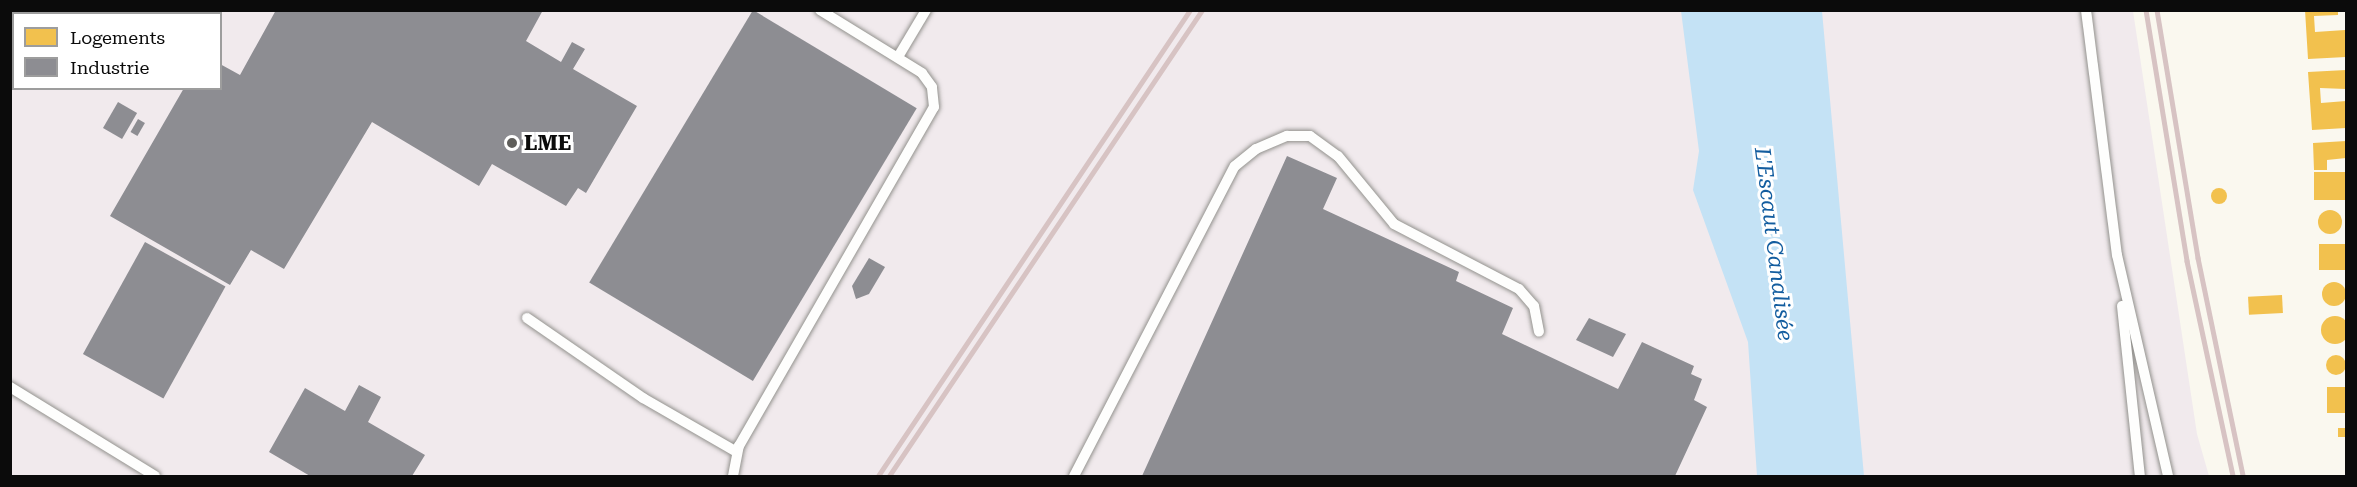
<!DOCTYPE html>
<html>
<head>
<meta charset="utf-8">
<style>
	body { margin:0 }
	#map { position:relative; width:2357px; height:487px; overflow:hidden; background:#faf8ef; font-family:"Roboto Serif",serif }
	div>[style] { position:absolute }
	.industrial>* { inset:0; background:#f1eaed }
	.water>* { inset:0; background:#c4e2f5 }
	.homes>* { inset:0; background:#f2c14e; transform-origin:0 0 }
	.round { border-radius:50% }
	.industry>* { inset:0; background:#8d8d92; transform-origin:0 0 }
	.roads { filter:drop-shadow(0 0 2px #93928e) drop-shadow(0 0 2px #93928e) }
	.lane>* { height:10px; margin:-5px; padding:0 5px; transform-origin:5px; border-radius:5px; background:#fefefd }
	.rail>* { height:4.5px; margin:-2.25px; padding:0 2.25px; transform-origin:2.25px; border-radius:2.25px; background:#d7c3c3 }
	.dots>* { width:16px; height:16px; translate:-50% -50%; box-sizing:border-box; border:3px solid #fff; border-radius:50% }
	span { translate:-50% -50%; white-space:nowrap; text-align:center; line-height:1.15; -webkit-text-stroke:6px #fff; paint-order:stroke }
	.poi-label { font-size:21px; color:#0b0b0b; font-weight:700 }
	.left { translate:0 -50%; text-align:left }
	.water-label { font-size:22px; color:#135d9f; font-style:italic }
	.frame { position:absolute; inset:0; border:12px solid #0b0b0b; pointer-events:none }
	.legend { position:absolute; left:12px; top:12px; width:210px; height:78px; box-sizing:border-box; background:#fff; border:2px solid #9d9d9d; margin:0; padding:8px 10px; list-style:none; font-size:18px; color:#0b0b0b }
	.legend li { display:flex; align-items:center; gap:12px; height:30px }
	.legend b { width:30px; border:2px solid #9d9d9d }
</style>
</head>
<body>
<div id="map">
	<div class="industrial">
		<i style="clip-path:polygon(evenodd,10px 11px,2133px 11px,2197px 434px,2209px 476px,11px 476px,10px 11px,14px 14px,220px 14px,220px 88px,14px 88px,14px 14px)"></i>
	</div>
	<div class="water">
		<i style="clip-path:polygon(1681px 11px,1822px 11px,1864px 476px,1757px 476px,1748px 342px,1693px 190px,1699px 151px)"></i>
	</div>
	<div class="homes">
		<i style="clip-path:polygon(2305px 10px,2338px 10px,2338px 15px,2314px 16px,2315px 32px,2345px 30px,2346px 57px,2308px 59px)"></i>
		<i style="clip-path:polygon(2346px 70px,2346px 89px,2320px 88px,2321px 103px,2346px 101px,2346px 128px,2312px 130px,2308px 72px)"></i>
		<i style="clip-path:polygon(2346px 141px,2346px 158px,2327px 160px,2327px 170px,2314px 170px,2313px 143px)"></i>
		<i style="left:2346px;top:172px;width:28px;height:32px;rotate:90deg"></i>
		<i class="round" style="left:2211px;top:188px;width:16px;height:16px"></i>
		<i class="round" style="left:2318px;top:210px;width:24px;height:24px"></i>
		<i style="left:2346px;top:244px;width:26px;height:27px;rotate:90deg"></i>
		<i class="round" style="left:2322px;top:282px;width:24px;height:24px"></i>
		<i style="left:2282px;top:295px;width:18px;height:34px;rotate:87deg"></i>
		<i class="round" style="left:2321px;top:316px;width:28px;height:28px"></i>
		<i class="round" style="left:2326px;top:355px;width:20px;height:20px"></i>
		<i style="left:2346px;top:387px;width:26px;height:19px;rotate:90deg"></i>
		<i style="left:2338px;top:428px;width:8px;height:9px"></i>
	</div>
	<div class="industry">
		<i style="left:106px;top:10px;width:74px;height:6px"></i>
		<i style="clip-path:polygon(276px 10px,543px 10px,526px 41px,561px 62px,572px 42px,585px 49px,573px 69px,637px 106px,586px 193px,578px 188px,566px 206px,492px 164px,479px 186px,372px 122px,284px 269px,251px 250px,230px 285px,110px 216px,184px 88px,220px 88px,220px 64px,240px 75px)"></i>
		<i style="left:753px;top:10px;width:191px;height:318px;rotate:31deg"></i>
		<i style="left:118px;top:102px;width:22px;height:30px;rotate:30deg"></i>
		<i style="left:138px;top:119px;width:8px;height:15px;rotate:30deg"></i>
		<i style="clip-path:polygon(1287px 156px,1337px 178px,1323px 209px,1459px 272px,1456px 281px,1513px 308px,1502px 334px,1618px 389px,1642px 342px,1694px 366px,1691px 374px,1702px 379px,1694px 400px,1707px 407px,1675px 476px,1142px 476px)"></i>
		<i style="left:145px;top:242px;width:92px;height:128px;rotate:29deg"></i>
		<i style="clip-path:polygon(869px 258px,885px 267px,869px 294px,856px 299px,852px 286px)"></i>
		<i style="clip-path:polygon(1589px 318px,1626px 334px,1613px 357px,1576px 340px)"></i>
		<i style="clip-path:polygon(359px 385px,381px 397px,368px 422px,425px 455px,412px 476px,310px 476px,269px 452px,305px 388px,345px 411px)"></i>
	</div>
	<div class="roads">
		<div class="lane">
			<i style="left:2086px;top:10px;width:247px;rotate:82.8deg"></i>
			<i style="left:2117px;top:255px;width:227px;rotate:77deg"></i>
			<i style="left:898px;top:57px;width:55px;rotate:-59.2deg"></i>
			<i style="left:2122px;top:306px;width:171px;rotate:84deg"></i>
			<i style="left:527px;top:318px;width:141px;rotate:34.6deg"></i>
			<i style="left:643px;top:398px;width:108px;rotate:29.9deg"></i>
			<i style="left:10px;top:387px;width:170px;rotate:31.5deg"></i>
			<i style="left:733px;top:476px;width:31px;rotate:-79deg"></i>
			<i style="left:739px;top:446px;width:391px;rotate:-60.1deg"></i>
			<i style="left:934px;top:107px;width:20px;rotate:-96deg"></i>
			<i style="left:932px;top:87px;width:17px;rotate:-126deg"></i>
			<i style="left:922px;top:73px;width:120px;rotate:-148.3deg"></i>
			<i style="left:1074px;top:476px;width:349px;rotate:-62.6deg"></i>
			<i style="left:1235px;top:166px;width:27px;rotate:-39deg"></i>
			<i style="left:1256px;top:149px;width:34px;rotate:-23deg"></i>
			<i style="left:1287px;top:136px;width:23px"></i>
			<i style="left:1310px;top:136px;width:34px;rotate:36deg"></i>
			<i style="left:1338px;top:156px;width:88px;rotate:50.5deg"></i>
			<i style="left:1394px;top:224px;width:141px;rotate:27.5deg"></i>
			<i style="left:1519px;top:289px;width:23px;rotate:49deg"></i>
			<i style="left:1534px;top:306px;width:26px;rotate:79deg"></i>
		</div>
	</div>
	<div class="rail">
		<i style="left:2146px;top:10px;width:254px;rotate:80.7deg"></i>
		<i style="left:2187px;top:261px;width:220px;rotate:77.9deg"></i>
		<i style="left:2157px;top:10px;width:251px;rotate:80.6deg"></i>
		<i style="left:2198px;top:258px;width:223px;rotate:78.3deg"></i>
		<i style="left:878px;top:476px;width:561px;rotate:-56.2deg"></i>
		<i style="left:889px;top:476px;width:561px;rotate:-56.11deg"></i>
	</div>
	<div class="dots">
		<i style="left:512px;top:143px;background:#5f5e5b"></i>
	</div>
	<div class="poi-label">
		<span class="left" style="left:524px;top:143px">LME</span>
	</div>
	<div class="water-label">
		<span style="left:1774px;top:244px;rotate:83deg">L'Escaut Canalisée</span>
	</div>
	<div class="frame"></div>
	<ul class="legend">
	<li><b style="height:16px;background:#f2c14e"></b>Logements</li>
	<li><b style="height:16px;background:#8d8d92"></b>Industrie</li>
	</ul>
</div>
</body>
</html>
